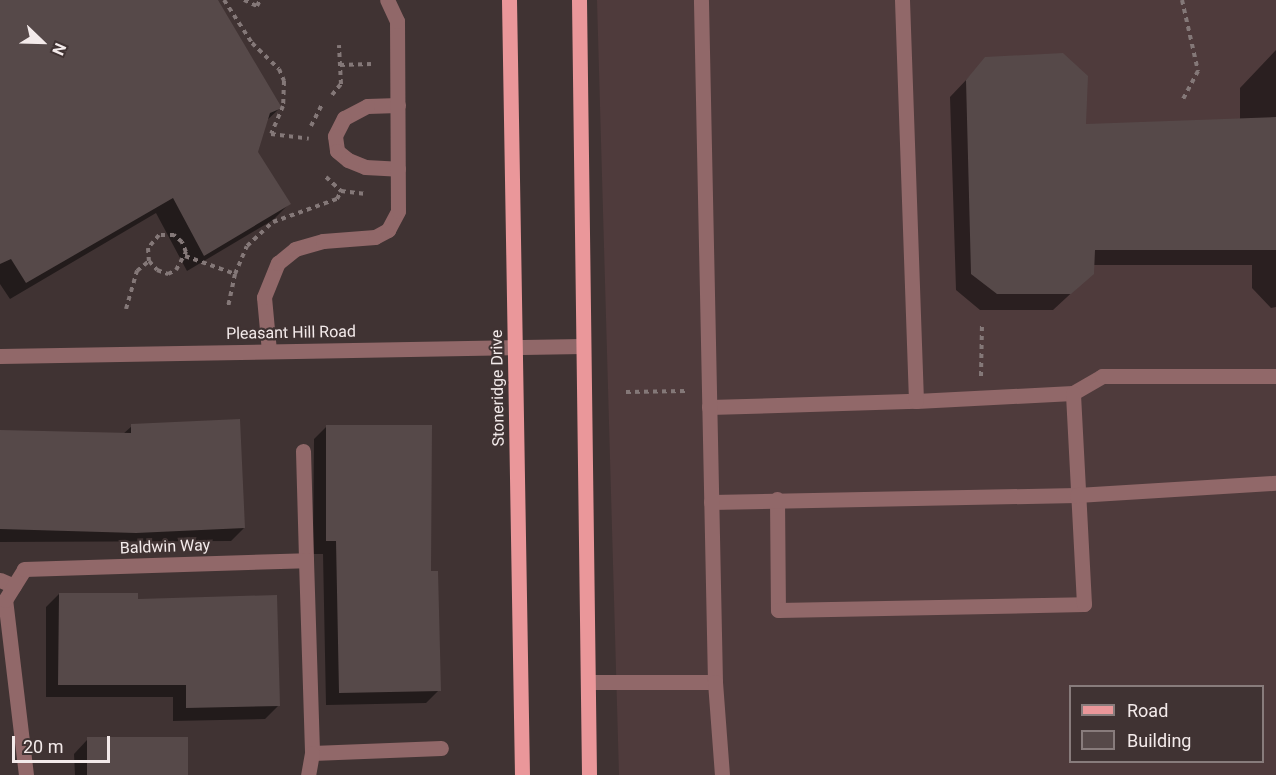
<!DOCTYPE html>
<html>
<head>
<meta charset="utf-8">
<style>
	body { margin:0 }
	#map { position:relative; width:1276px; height:775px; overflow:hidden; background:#403333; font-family:Roboto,sans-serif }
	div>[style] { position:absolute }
	.built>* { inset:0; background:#4f3b3c }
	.shadow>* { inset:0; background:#0007 }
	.building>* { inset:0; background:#564949; transform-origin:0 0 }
	.path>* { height:4px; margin-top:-2px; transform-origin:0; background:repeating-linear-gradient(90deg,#847878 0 4.5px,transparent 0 9px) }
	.minor>* { height:15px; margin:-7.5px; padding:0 7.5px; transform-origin:7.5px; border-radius:7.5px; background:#916869 }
	.major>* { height:15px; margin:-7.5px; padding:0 7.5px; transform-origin:7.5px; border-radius:7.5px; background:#ea979a }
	span { translate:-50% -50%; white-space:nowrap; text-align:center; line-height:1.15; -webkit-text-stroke:4.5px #403333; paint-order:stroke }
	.street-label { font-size:16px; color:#f3eaea }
	.legend { position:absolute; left:1069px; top:685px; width:195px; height:78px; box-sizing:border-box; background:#403333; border:2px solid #887c7c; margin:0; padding:8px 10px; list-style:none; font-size:18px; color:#f3eaea }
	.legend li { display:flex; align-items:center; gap:12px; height:30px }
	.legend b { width:30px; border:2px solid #887c7c }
	.north { position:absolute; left:12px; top:12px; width:60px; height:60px; -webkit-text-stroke:4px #403333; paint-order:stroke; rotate:113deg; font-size:16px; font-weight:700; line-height:24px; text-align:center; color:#f3eaea }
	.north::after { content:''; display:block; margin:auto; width:21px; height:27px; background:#f3eaea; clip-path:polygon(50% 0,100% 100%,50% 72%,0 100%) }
	.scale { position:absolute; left:12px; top:736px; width:98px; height:27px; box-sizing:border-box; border:3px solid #f3eaea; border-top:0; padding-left:8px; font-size:18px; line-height:21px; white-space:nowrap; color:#f3eaea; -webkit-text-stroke:4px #403333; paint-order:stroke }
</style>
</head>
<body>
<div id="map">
	<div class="built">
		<i style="clip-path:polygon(evenodd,597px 0,1276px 0,1276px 775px,619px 775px,597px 0,1070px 686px,1262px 686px,1262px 762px,1070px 762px,1070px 686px)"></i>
	</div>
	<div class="shadow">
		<i style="clip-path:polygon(0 0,216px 0,280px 108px,265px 122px,256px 152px,289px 204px,273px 220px,187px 271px,156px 213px,10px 299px,0 284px)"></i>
		<i style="clip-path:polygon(1276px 50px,1276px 307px,1271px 308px,1252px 288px,1252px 265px,1093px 265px,1093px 273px,1053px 310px,980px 310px,956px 290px,950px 97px,986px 59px,1084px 125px,1240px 120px,1240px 88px)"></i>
		<i style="clip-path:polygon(132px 426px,244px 528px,231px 541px,0 542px,0 432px,123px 434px)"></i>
		<i style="clip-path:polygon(327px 426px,430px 572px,439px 690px,426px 703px,326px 705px,323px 554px,313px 554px,314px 439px)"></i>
		<i style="clip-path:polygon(59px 594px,137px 600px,278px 706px,265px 719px,173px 721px,173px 697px,46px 697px,46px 607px)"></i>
		<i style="clip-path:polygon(87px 740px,187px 775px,75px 775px,74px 754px)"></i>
	</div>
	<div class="building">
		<i style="clip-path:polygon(0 0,218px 0,282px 108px,270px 113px,258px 152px,291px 204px,204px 256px,173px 198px,26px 283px,11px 259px,0 264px)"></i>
		<i style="clip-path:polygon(1063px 53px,1088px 76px,1086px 124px,1276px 117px,1276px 250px,1095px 250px,1094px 274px,1071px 294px,997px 294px,971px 274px,966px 80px,985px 57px)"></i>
		<i style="clip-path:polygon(240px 419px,245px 528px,136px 533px,0 529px,0 430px,131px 433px,131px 424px)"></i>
		<i style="clip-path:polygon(326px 425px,432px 425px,431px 571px,438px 571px,441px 691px,339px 693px,336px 541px,326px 541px)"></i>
		<i style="clip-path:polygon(59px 593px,138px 593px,138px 599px,277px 595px,280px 706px,186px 708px,186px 685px,58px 685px)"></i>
		<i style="left:188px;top:737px;width:38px;height:101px;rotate:90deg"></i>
	</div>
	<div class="path">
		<i style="left:224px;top:0;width:51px;rotate:56.9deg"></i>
		<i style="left:252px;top:43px;width:37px;rotate:44deg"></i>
		<i style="left:279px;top:69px;width:13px;rotate:67deg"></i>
		<i style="left:284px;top:81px;width:25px;rotate:92deg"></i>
		<i style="left:283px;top:106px;width:30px;rotate:113deg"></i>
		<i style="left:271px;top:134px;width:38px;rotate:7deg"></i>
		<i style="left:244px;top:0;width:14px;rotate:25deg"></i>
		<i style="left:257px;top:6px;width:7px;rotate:-63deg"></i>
		<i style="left:1182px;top:0;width:73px;rotate:77.3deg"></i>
		<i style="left:1198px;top:71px;width:32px;rotate:118deg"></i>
		<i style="left:340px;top:65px;width:31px;rotate:-2deg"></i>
		<i style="left:332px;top:95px;width:14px;rotate:-51deg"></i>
		<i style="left:341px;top:84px;width:39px;rotate:-93deg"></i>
		<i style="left:311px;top:126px;width:25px;rotate:-63deg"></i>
		<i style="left:326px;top:177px;width:21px;rotate:43deg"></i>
		<i style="left:341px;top:191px;width:23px;rotate:7deg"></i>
		<i style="left:185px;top:256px;width:53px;rotate:19.8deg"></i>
		<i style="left:235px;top:274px;width:35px;rotate:102deg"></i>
		<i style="left:235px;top:274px;width:30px;rotate:-67deg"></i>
		<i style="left:247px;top:246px;width:35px;rotate:-43deg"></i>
		<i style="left:273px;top:222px;width:68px;rotate:-19.8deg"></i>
		<i style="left:337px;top:199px;width:9px;rotate:-63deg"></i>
		<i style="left:126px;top:309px;width:40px;rotate:-74deg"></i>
		<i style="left:137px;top:271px;width:16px;rotate:-40deg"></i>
		<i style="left:149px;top:261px;width:12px;rotate:48deg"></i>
		<i style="left:157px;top:270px;width:12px;rotate:20deg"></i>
		<i style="left:168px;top:274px;width:9px;rotate:-27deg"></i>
		<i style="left:176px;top:270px;width:21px;rotate:-61deg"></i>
		<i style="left:186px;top:252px;width:11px;rotate:-112deg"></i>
		<i style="left:182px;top:242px;width:11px;rotate:-139deg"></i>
		<i style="left:174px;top:235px;width:15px;rotate:180deg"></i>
		<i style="left:159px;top:235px;width:17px;rotate:130deg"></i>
		<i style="left:148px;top:248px;width:13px;rotate:86deg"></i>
		<i style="left:981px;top:376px;width:51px;rotate:-88.9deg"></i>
		<i style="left:626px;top:392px;width:60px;rotate:-1deg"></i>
	</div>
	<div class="minor">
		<i style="left:398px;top:105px;width:31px;rotate:178deg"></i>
		<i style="left:367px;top:106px;width:26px;rotate:152deg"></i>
		<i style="left:344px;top:118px;width:20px;rotate:117deg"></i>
		<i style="left:335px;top:136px;width:15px;rotate:82deg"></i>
		<i style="left:337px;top:151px;width:14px;rotate:39deg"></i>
		<i style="left:348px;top:160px;width:18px;rotate:22deg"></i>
		<i style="left:365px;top:167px;width:33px;rotate:3deg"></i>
		<i style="left:269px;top:351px;width:54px;rotate:-95.3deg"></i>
		<i style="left:264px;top:297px;width:37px;rotate:-68deg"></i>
		<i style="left:278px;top:263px;width:22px;rotate:-39deg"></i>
		<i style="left:295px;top:249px;width:29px;rotate:-16deg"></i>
		<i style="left:323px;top:241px;width:52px;rotate:-4.4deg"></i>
		<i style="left:375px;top:237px;width:15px;rotate:-28deg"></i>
		<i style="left:388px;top:230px;width:21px;rotate:-62deg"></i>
		<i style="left:398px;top:211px;width:190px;rotate:-90.3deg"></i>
		<i style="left:397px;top:21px;width:23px;rotate:-115deg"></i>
		<i style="left:0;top:356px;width:583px;rotate:-0.98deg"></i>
		<i style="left:916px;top:401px;width:157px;rotate:-2.9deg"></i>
		<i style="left:1073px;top:393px;width:34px;rotate:-30deg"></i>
		<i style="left:1102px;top:376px;width:174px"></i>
		<i style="left:709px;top:407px;width:207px;rotate:-1.7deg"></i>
		<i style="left:916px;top:401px;width:401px;rotate:-92deg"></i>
		<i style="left:303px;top:451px;width:109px;rotate:88.4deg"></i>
		<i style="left:777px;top:499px;width:111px;rotate:89.5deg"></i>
		<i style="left:778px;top:610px;width:306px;rotate:-1.1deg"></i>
		<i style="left:1084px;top:604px;width:211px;rotate:-93deg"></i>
		<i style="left:711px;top:502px;width:366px;rotate:-1.1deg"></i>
		<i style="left:1077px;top:495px;width:199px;rotate:-3.5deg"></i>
		<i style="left:0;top:580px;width:15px;rotate:23deg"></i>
		<i style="left:588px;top:682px;width:127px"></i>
		<i style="left:715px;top:682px;width:682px;rotate:-91.18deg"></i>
		<i style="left:715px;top:682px;width:93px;rotate:85.7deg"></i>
		<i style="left:312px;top:753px;width:129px;rotate:-2.2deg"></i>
		<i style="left:26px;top:775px;width:176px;rotate:-96.8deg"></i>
		<i style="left:5px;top:600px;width:36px;rotate:-58deg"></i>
		<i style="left:24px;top:569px;width:282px;rotate:-1.8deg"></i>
		<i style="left:306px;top:560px;width:193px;rotate:88.2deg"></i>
		<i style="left:312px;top:753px;width:22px;rotate:100deg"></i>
	</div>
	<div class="major">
		<i style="left:509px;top:0;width:775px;rotate:89.04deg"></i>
		<i style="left:579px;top:0;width:775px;rotate:89.26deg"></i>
	</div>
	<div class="street-label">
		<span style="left:291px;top:333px;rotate:-1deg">Pleasant Hill Road</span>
		<span style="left:498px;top:388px;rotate:-91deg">Stoneridge Drive</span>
		<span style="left:165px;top:547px;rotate:-2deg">Baldwin Way</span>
	</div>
	<ul class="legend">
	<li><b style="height:8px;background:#ea979a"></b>Road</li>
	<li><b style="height:16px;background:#564949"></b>Building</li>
	</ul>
	<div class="north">N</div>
	<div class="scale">20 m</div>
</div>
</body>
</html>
